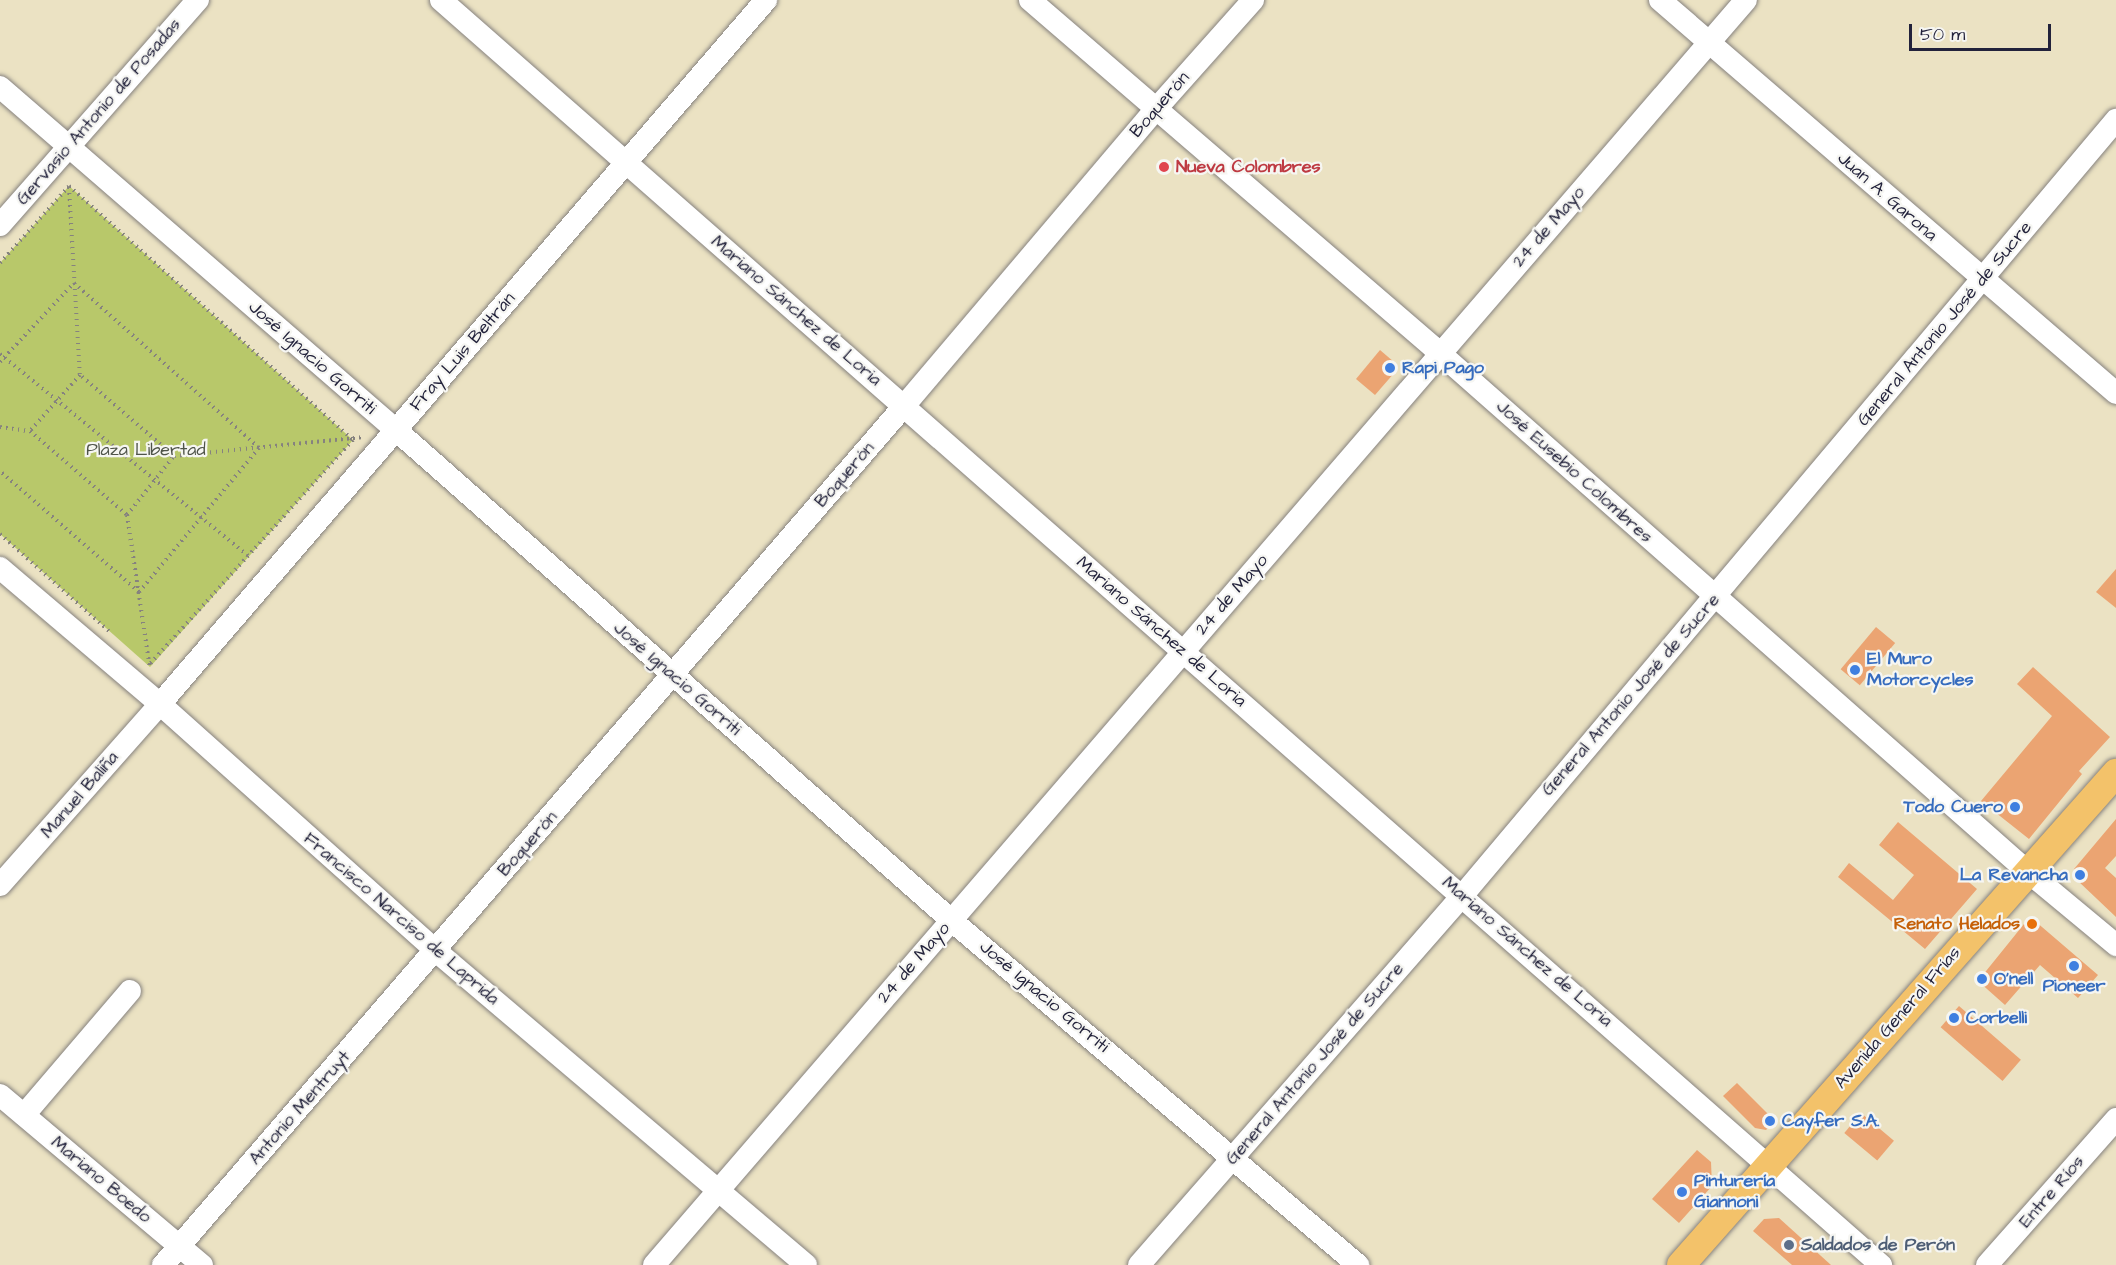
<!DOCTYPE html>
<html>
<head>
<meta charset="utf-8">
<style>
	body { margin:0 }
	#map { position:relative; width:2116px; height:1265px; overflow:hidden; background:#ebe2c3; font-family:"Architects Daughter",sans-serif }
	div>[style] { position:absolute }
	.green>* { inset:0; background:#b8c86a }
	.building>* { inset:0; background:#eba472; transform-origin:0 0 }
	.path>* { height:4px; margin-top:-2px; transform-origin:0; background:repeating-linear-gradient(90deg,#86827f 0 1.5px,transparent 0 6px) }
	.roads { filter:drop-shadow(0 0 2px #86827f) drop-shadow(0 0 2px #86827f) }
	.minor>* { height:22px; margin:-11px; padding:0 11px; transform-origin:11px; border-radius:11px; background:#fff }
	.major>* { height:28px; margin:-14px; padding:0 14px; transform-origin:14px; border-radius:14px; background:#f3c26a }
	.dots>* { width:16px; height:16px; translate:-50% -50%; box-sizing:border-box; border:3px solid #f6f6f2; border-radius:50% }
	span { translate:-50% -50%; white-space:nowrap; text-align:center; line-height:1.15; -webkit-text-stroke:4.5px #f6f6f2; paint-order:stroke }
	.street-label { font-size:18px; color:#22223b }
	.health-label { font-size:18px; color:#be3a42; font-weight:700 }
	.left { translate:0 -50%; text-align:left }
	.shop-label { font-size:18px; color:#366cbe; font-weight:700 }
	.right { translate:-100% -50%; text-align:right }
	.park-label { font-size:18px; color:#4f5449 }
	.food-label { font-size:18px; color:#c56008; font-weight:700 }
	.service-label { font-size:18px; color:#4e5e75; font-weight:700 }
	.scale { position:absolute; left:1909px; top:24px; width:142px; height:27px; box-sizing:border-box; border:3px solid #22223b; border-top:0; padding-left:8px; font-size:18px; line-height:21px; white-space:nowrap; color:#22223b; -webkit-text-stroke:4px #f6f6f2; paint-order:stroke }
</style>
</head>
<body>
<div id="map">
	<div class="green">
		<i style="clip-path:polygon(69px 186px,353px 440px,150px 667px,0 534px,0 263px)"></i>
	</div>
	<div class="building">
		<i style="clip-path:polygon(1380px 350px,1394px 362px,1395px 372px,1375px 395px,1356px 379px)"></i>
		<i style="clip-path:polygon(2116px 569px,2116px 608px,2096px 592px)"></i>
		<i style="left:1876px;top:627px;width:25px;height:55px;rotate:40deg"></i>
		<i style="clip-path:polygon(2033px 667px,2110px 737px,2079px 771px,2082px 774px,2029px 839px,1981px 801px,2052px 716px,2017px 684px)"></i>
		<i style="clip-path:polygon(2116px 819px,2116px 856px,2105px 868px,2116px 878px,2116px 917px,2077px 880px,2074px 869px)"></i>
		<i style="clip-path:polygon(1898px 822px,1977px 889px,1925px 949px,1838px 877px,1849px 863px,1893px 900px,1914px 875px,1879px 845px)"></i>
		<i style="clip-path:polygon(2035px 921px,2098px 975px,2078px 998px,2040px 965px,2005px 1005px,1978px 981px,2024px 924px)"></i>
		<i style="left:1959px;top:1006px;width:82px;height:28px;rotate:41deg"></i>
		<i style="clip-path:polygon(1737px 1083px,1775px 1121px,1766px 1130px,1755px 1128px,1723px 1096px)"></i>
		<i style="left:1861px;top:1113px;width:43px;height:26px;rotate:40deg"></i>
		<i style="clip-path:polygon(1697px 1150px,1711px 1162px,1712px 1186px,1679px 1223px,1652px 1199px)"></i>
		<i style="clip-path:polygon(1779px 1218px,1831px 1265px,1792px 1265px,1753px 1231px,1764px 1219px)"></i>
	</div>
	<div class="path">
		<i style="left:69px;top:187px;width:188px;rotate:86.7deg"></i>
		<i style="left:0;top:263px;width:103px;rotate:-48.1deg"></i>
		<i style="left:69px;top:186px;width:381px;rotate:41.8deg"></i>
		<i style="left:353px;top:440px;width:305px;rotate:132.2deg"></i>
		<i style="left:0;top:354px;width:321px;rotate:39.1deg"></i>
		<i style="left:0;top:362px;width:108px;rotate:-46.9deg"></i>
		<i style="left:74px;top:283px;width:248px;rotate:41.7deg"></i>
		<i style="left:259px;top:448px;width:187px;rotate:129.8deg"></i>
		<i style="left:139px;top:592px;width:184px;rotate:-139deg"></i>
		<i style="left:0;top:427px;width:30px;rotate:8deg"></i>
		<i style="left:174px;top:456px;width:191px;rotate:-5.7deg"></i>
		<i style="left:127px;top:515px;width:75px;rotate:-51.5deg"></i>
		<i style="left:174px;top:456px;width:124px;rotate:-139.2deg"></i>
		<i style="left:80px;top:375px;width:75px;rotate:131.8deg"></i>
		<i style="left:30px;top:431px;width:128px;rotate:40.9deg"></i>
		<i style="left:127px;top:515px;width:155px;rotate:81.5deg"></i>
		<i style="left:0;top:534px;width:149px;rotate:41.7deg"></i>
	</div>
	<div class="roads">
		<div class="minor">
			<i style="left:441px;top:0;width:1917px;rotate:41.3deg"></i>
			<i style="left:1030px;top:0;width:532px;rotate:40.73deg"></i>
			<i style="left:1433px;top:347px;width:792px;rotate:41.42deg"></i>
			<i style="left:2027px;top:871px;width:116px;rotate:39.7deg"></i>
			<i style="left:1660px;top:0;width:602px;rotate:40.76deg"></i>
			<i style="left:0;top:87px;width:524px;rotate:40.9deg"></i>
			<i style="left:396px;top:430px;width:740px;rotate:41.44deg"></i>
			<i style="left:951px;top:920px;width:534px;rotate:40.29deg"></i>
			<i style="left:0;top:225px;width:300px;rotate:-48.7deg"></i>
			<i style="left:0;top:568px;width:210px;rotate:40.4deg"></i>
			<i style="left:160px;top:704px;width:370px;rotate:41.8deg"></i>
			<i style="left:436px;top:951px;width:485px;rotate:40.3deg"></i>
			<i style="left:0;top:885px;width:242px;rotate:-48.5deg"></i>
			<i style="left:160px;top:704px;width:929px;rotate:-49.28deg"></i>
			<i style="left:0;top:1095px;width:264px;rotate:40.1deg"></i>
			<i style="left:24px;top:1115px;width:163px;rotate:-49.5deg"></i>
			<i style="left:163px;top:1265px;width:1134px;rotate:-49.22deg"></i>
			<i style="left:904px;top:406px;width:390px;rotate:-49.7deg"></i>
			<i style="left:1156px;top:109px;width:146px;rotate:-48.3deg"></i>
			<i style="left:654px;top:1265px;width:1671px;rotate:-49.2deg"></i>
			<i style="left:1139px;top:1265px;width:490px;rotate:-48.8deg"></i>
			<i style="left:1462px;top:896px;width:1015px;rotate:-49.88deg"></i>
			<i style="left:1987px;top:1265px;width:195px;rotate:-48.5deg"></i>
		</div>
		<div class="major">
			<i style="left:1681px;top:1265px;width:657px;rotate:-48.52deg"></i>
		</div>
	</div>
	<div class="dots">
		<i style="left:1164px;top:167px;background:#e0444e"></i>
		<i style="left:1390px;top:368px;background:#3f7fe0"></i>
		<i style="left:1855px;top:670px;background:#3f7fe0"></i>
		<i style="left:2015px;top:807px;background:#3f7fe0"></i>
		<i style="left:2080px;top:875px;background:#3f7fe0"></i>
		<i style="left:2032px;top:924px;background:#e8710a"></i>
		<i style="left:2074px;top:966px;background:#3f7fe0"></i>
		<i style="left:1982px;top:979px;background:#3f7fe0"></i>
		<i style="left:1954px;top:1018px;background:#3f7fe0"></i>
		<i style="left:1770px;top:1121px;background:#3f7fe0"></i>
		<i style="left:1682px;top:1192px;background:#3f7fe0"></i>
		<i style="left:1789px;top:1245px;background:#5c6f8a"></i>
	</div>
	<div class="street-label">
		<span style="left:1160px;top:105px;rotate:-49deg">Boquerón</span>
		<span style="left:99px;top:112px;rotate:-49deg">Gervasio Antonio de Posadas</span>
		<span style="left:1887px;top:197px;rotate:41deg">Juan A. Garona</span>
		<span style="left:1549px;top:227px;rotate:-49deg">24 de Mayo</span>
		<span style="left:796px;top:311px;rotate:41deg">Mariano Sánchez de Loria</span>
		<span style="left:1945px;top:324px;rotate:-50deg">General Antonio José de Sucre</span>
		<span style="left:463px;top:352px;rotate:-49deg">Fray Luis Beltrán</span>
		<span style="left:312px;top:358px;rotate:41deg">José Ignacio Gorriti</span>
		<span style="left:1574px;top:472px;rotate:42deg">José Eusebio Colombres</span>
		<span style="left:845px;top:475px;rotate:-49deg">Boquerón</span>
		<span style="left:1232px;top:595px;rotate:-49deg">24 de Mayo</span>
		<span style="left:1161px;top:632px;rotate:41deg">Mariano Sánchez de Loria</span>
		<span style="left:677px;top:679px;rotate:41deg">José Ignacio Gorriti</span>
		<span style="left:1631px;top:695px;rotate:-49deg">General Antonio José de Sucre</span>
		<span style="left:80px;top:795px;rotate:-49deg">Manuel Baliña</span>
		<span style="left:528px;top:844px;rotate:-49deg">Boquerón</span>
		<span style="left:401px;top:919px;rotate:41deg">Francisco Narciso de Laprida</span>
		<span style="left:1527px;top:952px;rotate:41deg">Mariano Sánchez de Loria</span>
		<span style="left:914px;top:963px;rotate:-49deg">24 de Mayo</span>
		<span style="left:1044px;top:997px;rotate:40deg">José Ignacio Gorriti</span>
		<span style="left:1898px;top:1018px;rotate:-49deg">Avenida General Frías</span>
		<span style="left:1315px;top:1064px;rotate:-49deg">General Antonio José de Sucre</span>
		<span style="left:300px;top:1108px;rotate:-49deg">Antonio Mentruyt</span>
		<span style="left:101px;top:1180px;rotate:40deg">Mariano Boedo</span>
		<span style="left:2052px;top:1192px;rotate:-49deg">Entre Ríos</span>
	</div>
	<div class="health-label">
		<span class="left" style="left:1176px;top:167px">Nueva Colombres</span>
	</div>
	<div class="shop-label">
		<span class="left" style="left:1402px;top:368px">Rapi Pago</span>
		<span class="left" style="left:1867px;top:670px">El Muro<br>Motorcycles</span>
		<span class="right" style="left:2003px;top:807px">Todo Cuero</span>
		<span class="right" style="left:2068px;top:875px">La Revancha</span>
		<span class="left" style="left:1994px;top:979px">O'nell</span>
		<span style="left:2074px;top:986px">Pioneer</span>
		<span class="left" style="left:1966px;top:1018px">Corbelli</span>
		<span class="left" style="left:1782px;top:1121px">Cayfer S.A.</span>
		<span class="left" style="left:1694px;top:1192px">Pinturería<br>Giannoni</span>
	</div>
	<div class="park-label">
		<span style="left:146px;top:450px">Plaza Libertad</span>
	</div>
	<div class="food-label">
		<span class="right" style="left:2020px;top:924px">Renato Helados</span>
	</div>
	<div class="service-label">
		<span class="left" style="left:1801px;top:1245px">Saldados de Perón</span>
	</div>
	<div class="scale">50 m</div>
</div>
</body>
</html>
